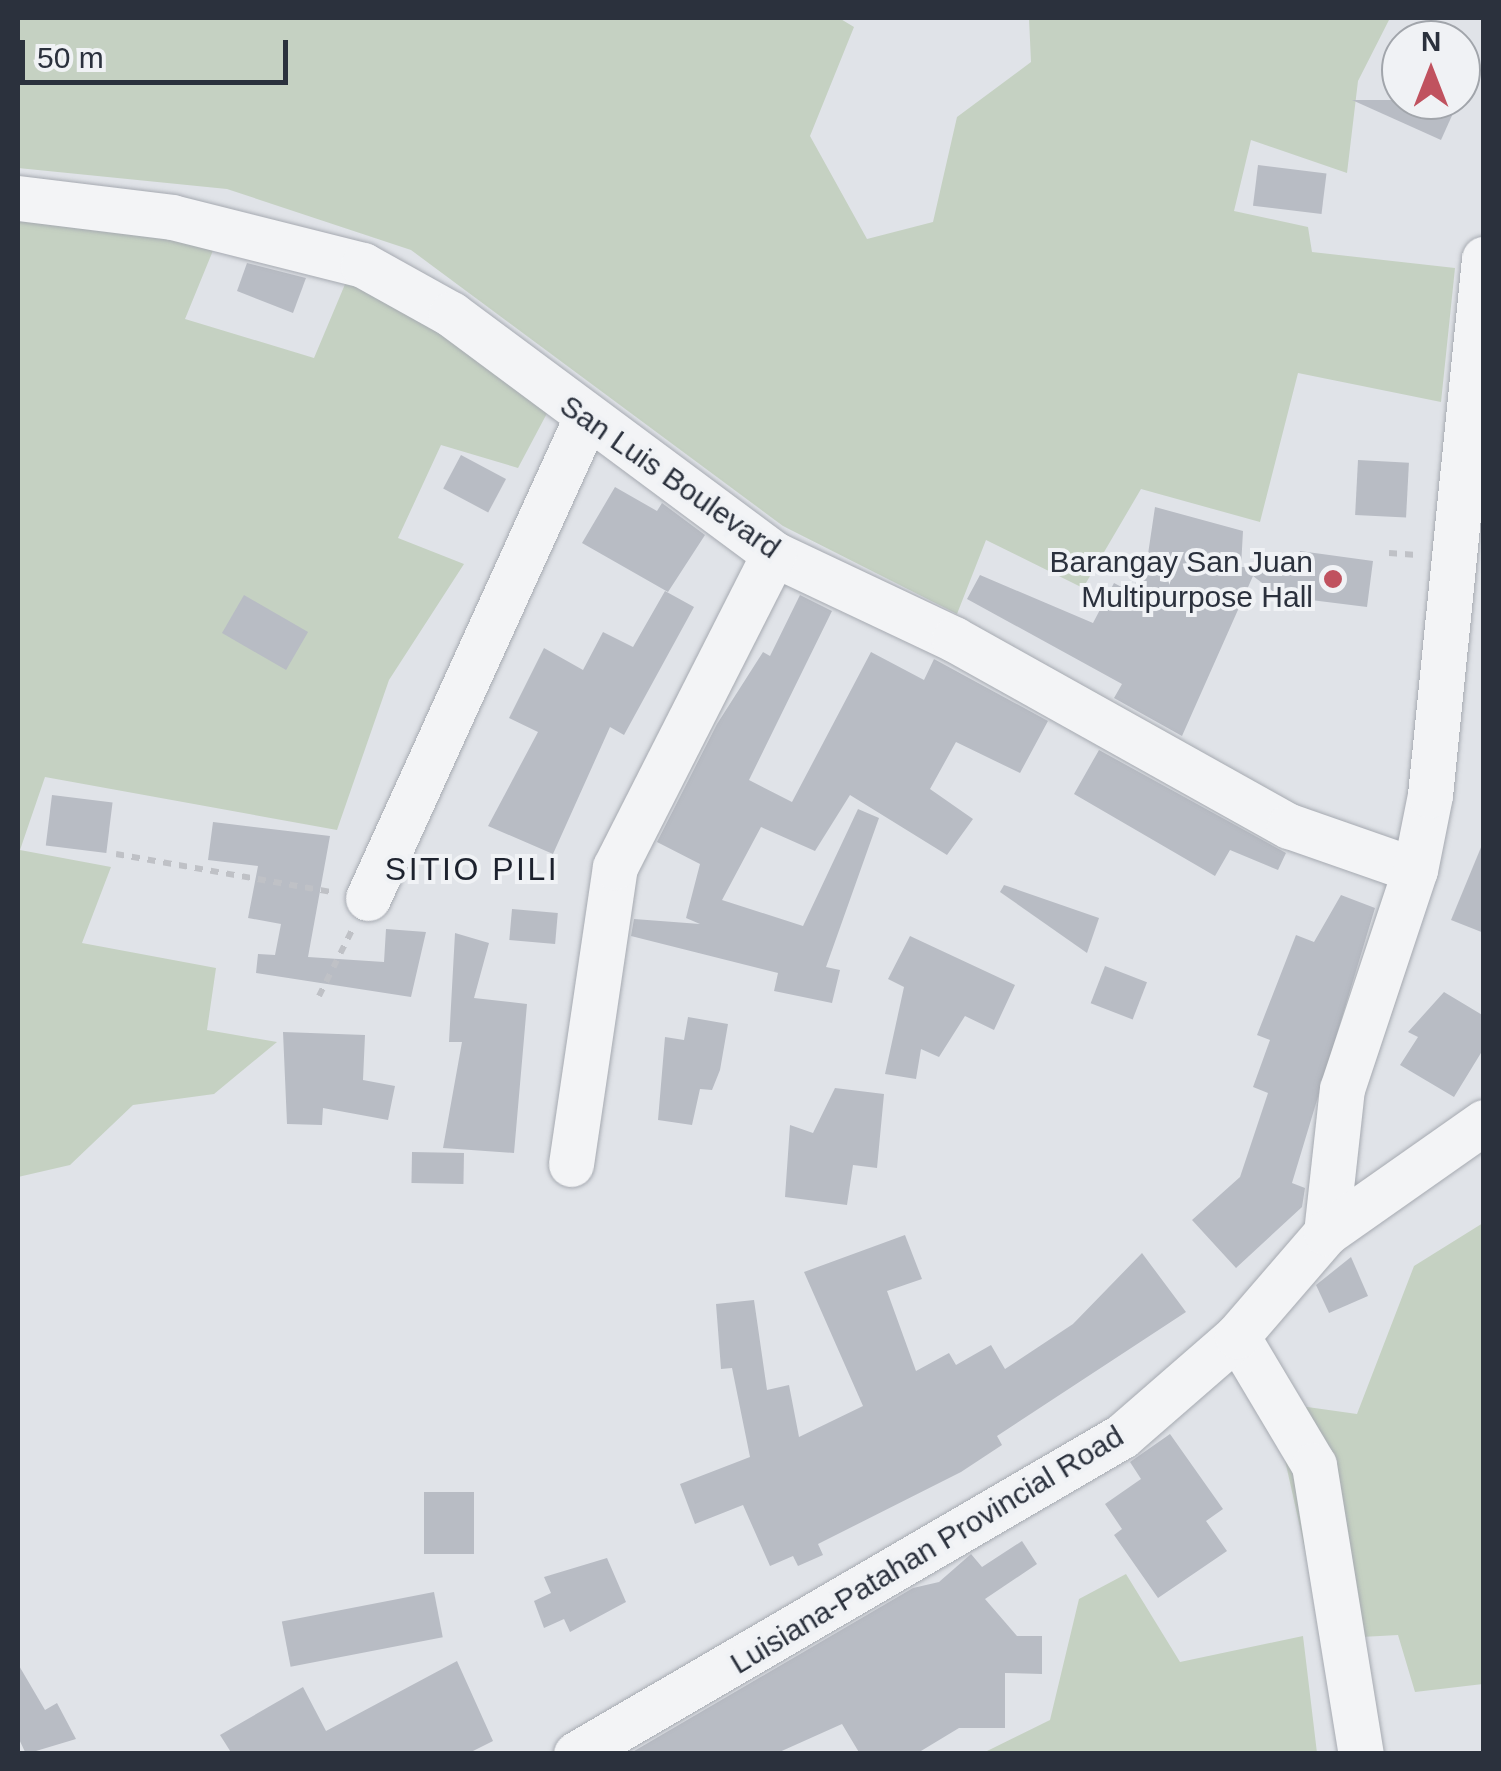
<!DOCTYPE html>
<html>
<head>
<meta charset="utf-8">
<style>
	body { margin:0 }
	#map { position:relative; width:1501px; height:1771px; overflow:hidden; background:#e0e3e8; font-family:Arial,sans-serif }
	div>[style] { position:absolute }
	.green>* { inset:0; background:#c5d1c2 }
	.building>* { inset:0; background:#b8bcc4; transform-origin:0 0 }
	.path>* { height:6px; margin-top:-3px; transform-origin:0; background:repeating-linear-gradient(90deg,#bfc1c6 0 8px,transparent 0 16px) }
	.roads { filter:drop-shadow(0 0 2px #a6aab1) drop-shadow(0 0 2px #a6aab1) }
	.minor>* { height:45px; margin:-22.5px; padding:0 22.5px; transform-origin:22.5px; border-radius:22.5px; background:#f3f4f6 }
	.dots>* { width:28px; height:28px; translate:-50% -50%; box-sizing:border-box; border:5px solid #f0f2f5; border-radius:50% }
	span { translate:-50% -50%; white-space:nowrap; text-align:center; line-height:1.15; -webkit-text-stroke:8px #f0f2f5; paint-order:stroke }
	.street-label { font-size:30px; color:#2b313d }
	.poi-label { font-size:30px; color:#2b313d }
	.right { translate:-100% -50%; text-align:right }
	.neighbourhood-label { font-size:32px; color:#1d222e; letter-spacing:2.5px }
	.frame { position:absolute; inset:0; border:20px solid #2b313d; pointer-events:none }
	.north { position:absolute; left:1381px; top:20px; width:100px; height:100px; box-sizing:border-box; background:#f0f2f5; border:2px solid #a1a5ab; border-radius:50%; rotate:0deg; font-size:28px; font-weight:700; line-height:40px; text-align:center; color:#2b313d }
	.north::after { content:''; display:block; margin:auto; width:35px; height:45px; background:#c0525f; clip-path:polygon(50% 0,100% 100%,50% 72%,0 100%) }
	.scale { position:absolute; left:20px; top:40px; width:268px; height:45px; box-sizing:border-box; border:5px solid #2b313d; border-top:0; padding-left:12px; font-size:30px; line-height:35px; white-space:nowrap; color:#2b313d; -webkit-text-stroke:8px #f0f2f5; paint-order:stroke }
</style>
</head>
<body>
<div id="map">
	<div class="green">
		<i style="clip-path:polygon(18px 18px,839px 18px,854px 27px,810px 136px,867px 239px,933px 222px,957px 117px,1031px 62px,1029px 18px,1390px 18px,1358px 81px,1347px 173px,1251px 140px,1234px 211px,1308px 227px,1312px 252px,1455px 268px,1441px 402px,1298px 373px,1260px 522px,1141px 489px,1083px 588px,986px 540px,957px 614px,783px 526px,411px 250px,227px 189px,18px 168px)"></i>
		<i style="clip-path:polygon(18px 210px,223px 226px,185px 319px,314px 358px,351px 270px,553px 402px,518px 468px,441px 445px,398px 538px,464px 564px,389px 680px,337px 830px,45px 777px,20px 850px,111px 867px,82px 943px,216px 968px,207px 1030px,277px 1042px,214px 1094px,133px 1105px,70px 1165px,18px 1177px)"></i>
		<i style="clip-path:polygon(1483px 1223px,1483px 1684px,1415px 1692px,1398px 1635px,1325px 1639px,1272px 1402px,1357px 1414px,1414px 1266px)"></i>
		<i style="clip-path:polygon(1126px 1574px,1180px 1662px,1303px 1636px,1317px 1753px,983px 1753px,1050px 1720px,1079px 1599px)"></i>
	</div>
	<div class="building">
		<i style="clip-path:polygon(1352px 100px,1459px 100px,1441px 140px)"></i>
		<i style="left:1258px;top:165px;width:69px;height:41px;rotate:7deg"></i>
		<i style="clip-path:polygon(247px 263px,306px 278px,293px 313px,237px 291px)"></i>
		<i style="left:461px;top:455px;width:51px;height:38px;rotate:28deg"></i>
		<i style="left:1358px;top:460px;width:51px;height:55px;rotate:3deg"></i>
		<i style="clip-path:polygon(615px 487px,657px 511px,662px 503px,705px 535px,668px 592px,582px 543px)"></i>
		<i style="clip-path:polygon(1155px 507px,1243px 531px,1241px 567px,1297px 567px,1300px 551px,1373px 561px,1367px 607px,1279px 596px,1253px 576px,1182px 736px,1114px 698px,1122px 684px,967px 599px,980px 575px,1093px 623px,1114px 583px,1131px 592px,1147px 561px)"></i>
		<i style="clip-path:polygon(665px 591px,694px 607px,624px 735px,610px 727px,553px 854px,488px 826px,538px 732px,509px 718px,544px 648px,583px 670px,603px 632px,633px 647px)"></i>
		<i style="left:244px;top:595px;width:74px;height:44px;rotate:30deg"></i>
		<i style="clip-path:polygon(800px 595px,832px 611px,749px 780px,792px 802px,871px 652px,924px 680px,934px 659px,1048px 721px,1020px 773px,956px 742px,930px 789px,973px 819px,947px 855px,850px 795px,815px 851px,761px 827px,722px 900px,803px 926px,858px 809px,879px 818px,826px 967px,840px 970px,832px 1003px,774px 991px,778px 973px,631px 936px,634px 919px,700px 924px,686px 918px,700px 864px,657px 842px,717px 724px,763px 652px,770px 656px)"></i>
		<i style="clip-path:polygon(1099px 750px,1286px 853px,1278px 870px,1230px 850px,1215px 876px,1074px 794px)"></i>
		<i style="left:52px;top:795px;width:61px;height:51px;rotate:7deg"></i>
		<i style="clip-path:polygon(213px 822px,330px 836px,308px 957px,384px 962px,386px 929px,426px 932px,411px 997px,256px 973px,258px 954px,275px 955px,281px 924px,248px 918px,258px 866px,208px 860px)"></i>
		<i style="clip-path:polygon(1484px 840px,1484px 933px,1451px 920px)"></i>
		<i style="clip-path:polygon(1004px 885px,1099px 918px,1087px 953px,1000px 892px)"></i>
		<i style="clip-path:polygon(1341px 895px,1375px 908px,1292px 1183px,1305px 1188px,1302px 1207px,1236px 1268px,1192px 1220px,1240px 1177px,1268px 1093px,1253px 1087px,1270px 1040px,1257px 1035px,1296px 935px,1314px 942px)"></i>
		<i style="left:512px;top:909px;width:46px;height:31px;rotate:5deg"></i>
		<i style="clip-path:polygon(455px 933px,489px 943px,474px 998px,527px 1004px,514px 1153px,443px 1148px,462px 1042px,449px 1042px)"></i>
		<i style="clip-path:polygon(910px 936px,1015px 985px,994px 1030px,965px 1016px,939px 1057px,921px 1049px,916px 1079px,885px 1074px,904px 987px,888px 979px)"></i>
		<i style="left:1105px;top:966px;width:45px;height:40px;rotate:21deg"></i>
		<i style="clip-path:polygon(1444px 992px,1484px 1016px,1484px 1048px,1454px 1097px,1400px 1065px,1418px 1037px,1408px 1032px)"></i>
		<i style="clip-path:polygon(688px 1017px,728px 1024px,720px 1070px,712px 1090px,700px 1089px,692px 1125px,658px 1120px,665px 1037px,684px 1040px)"></i>
		<i style="clip-path:polygon(283px 1032px,365px 1035px,363px 1080px,395px 1086px,388px 1120px,323px 1108px,322px 1125px,287px 1124px)"></i>
		<i style="clip-path:polygon(835px 1088px,884px 1094px,877px 1168px,853px 1165px,847px 1205px,785px 1197px,790px 1125px,813px 1133px)"></i>
		<i style="left:412px;top:1152px;width:52px;height:31px;rotate:1deg"></i>
		<i style="clip-path:polygon(905px 1235px,922px 1279px,887px 1291px,916px 1371px,949px 1353px,956px 1365px,991px 1345px,1005px 1369px,1073px 1324px,1142px 1253px,1186px 1312px,997px 1436px,1002px 1445px,961px 1472px,818px 1544px,823px 1555px,798px 1566px,793px 1556px,770px 1566px,743px 1505px,695px 1524px,680px 1484px,750px 1457px,732px 1368px,721px 1369px,716px 1304px,754px 1300px,767px 1390px,789px 1385px,799px 1437px,863px 1406px,804px 1272px)"></i>
		<i style="clip-path:polygon(1351px 1257px,1368px 1296px,1329px 1313px,1316px 1285px)"></i>
		<i style="clip-path:polygon(1170px 1434px,1223px 1509px,1206px 1521px,1227px 1551px,1158px 1598px,1114px 1535px,1122px 1529px,1105px 1504px,1141px 1479px,1130px 1462px)"></i>
		<i style="left:424px;top:1492px;width:50px;height:62px"></i>
		<i style="clip-path:polygon(1022px 1541px,1037px 1564px,985px 1599px,1017px 1636px,1042px 1636px,1042px 1674px,1005px 1673px,1005px 1728px,959px 1728px,916px 1754px,860px 1754px,842px 1724px,775px 1754px,629px 1754px,913px 1588px,939px 1582px,971px 1554px,982px 1567px)"></i>
		<i style="clip-path:polygon(607px 1558px,626px 1602px,570px 1632px,564px 1619px,544px 1628px,534px 1601px,551px 1593px,544px 1577px)"></i>
		<i style="left:434px;top:1592px;width:46px;height:155px;rotate:79deg"></i>
		<i style="clip-path:polygon(457px 1661px,493px 1741px,467px 1754px,232px 1754px,220px 1735px,303px 1687px,326px 1731px)"></i>
		<i style="clip-path:polygon(18px 1664px,45px 1710px,57px 1703px,76px 1739px,26px 1754px,18px 1737px)"></i>
	</div>
	<div class="path">
		<i style="left:1389px;top:553px;width:28px;rotate:4deg"></i>
		<i style="left:116px;top:854px;width:218px;rotate:10deg"></i>
		<i style="left:319px;top:996px;width:74px;rotate:-63.4deg"></i>
	</div>
	<div class="roads">
		<div class="minor">
			<i style="left:18px;top:198px;width:155px;rotate:7deg"></i>
			<i style="left:172px;top:217px;width:197px;rotate:14.1deg"></i>
			<i style="left:363px;top:265px;width:101px;rotate:29.1deg"></i>
			<i style="left:451px;top:314px;width:402px;rotate:36.6deg"></i>
			<i style="left:774px;top:554px;width:199px;rotate:25.3deg"></i>
			<i style="left:954px;top:639px;width:384px;rotate:29.2deg"></i>
			<i style="left:1289px;top:826px;width:133px;rotate:19.2deg"></i>
			<i style="left:368px;top:898px;width:525px;rotate:-65.58deg"></i>
			<i style="left:571px;top:1164px;width:300px;rotate:-81.6deg"></i>
			<i style="left:615px;top:867px;width:351px;rotate:-63.1deg"></i>
			<i style="left:1326px;top:1233px;width:145px;rotate:-83.7deg"></i>
			<i style="left:1342px;top:1089px;width:231px;rotate:-71.6deg"></i>
			<i style="left:1415px;top:870px;width:76px;rotate:-78.7deg"></i>
			<i style="left:1430px;top:795px;width:539px;rotate:-84.25deg"></i>
			<i style="left:1237px;top:1336px;width:150px;rotate:59.2deg"></i>
			<i style="left:1314px;top:1465px;width:293px;rotate:80.8deg"></i>
			<i style="left:576px;top:1754px;width:632px;rotate:-30.22deg"></i>
			<i style="left:1122px;top:1436px;width:152px;rotate:-41deg"></i>
			<i style="left:1237px;top:1336px;width:136px;rotate:-49.2deg"></i>
			<i style="left:1326px;top:1233px;width:193px;rotate:-35.1deg"></i>
		</div>
	</div>
	<div class="dots">
		<i style="left:1333px;top:579px;background:#c0525f"></i>
	</div>
	<div class="street-label">
		<span style="left:670px;top:477px;rotate:35deg">San Luis Boulevard</span>
		<span style="left:927px;top:1550px;rotate:-31deg">Luisiana-Patahan Provincial Road</span>
	</div>
	<div class="poi-label">
		<span class="right" style="left:1313px;top:579px">Barangay San Juan<br>Multipurpose Hall</span>
	</div>
	<div class="neighbourhood-label">
		<span style="left:472px;top:869px">SITIO PILI</span>
	</div>
	<div class="frame"></div>
	<div class="north">N</div>
	<div class="scale">50 m</div>
</div>
</body>
</html>
